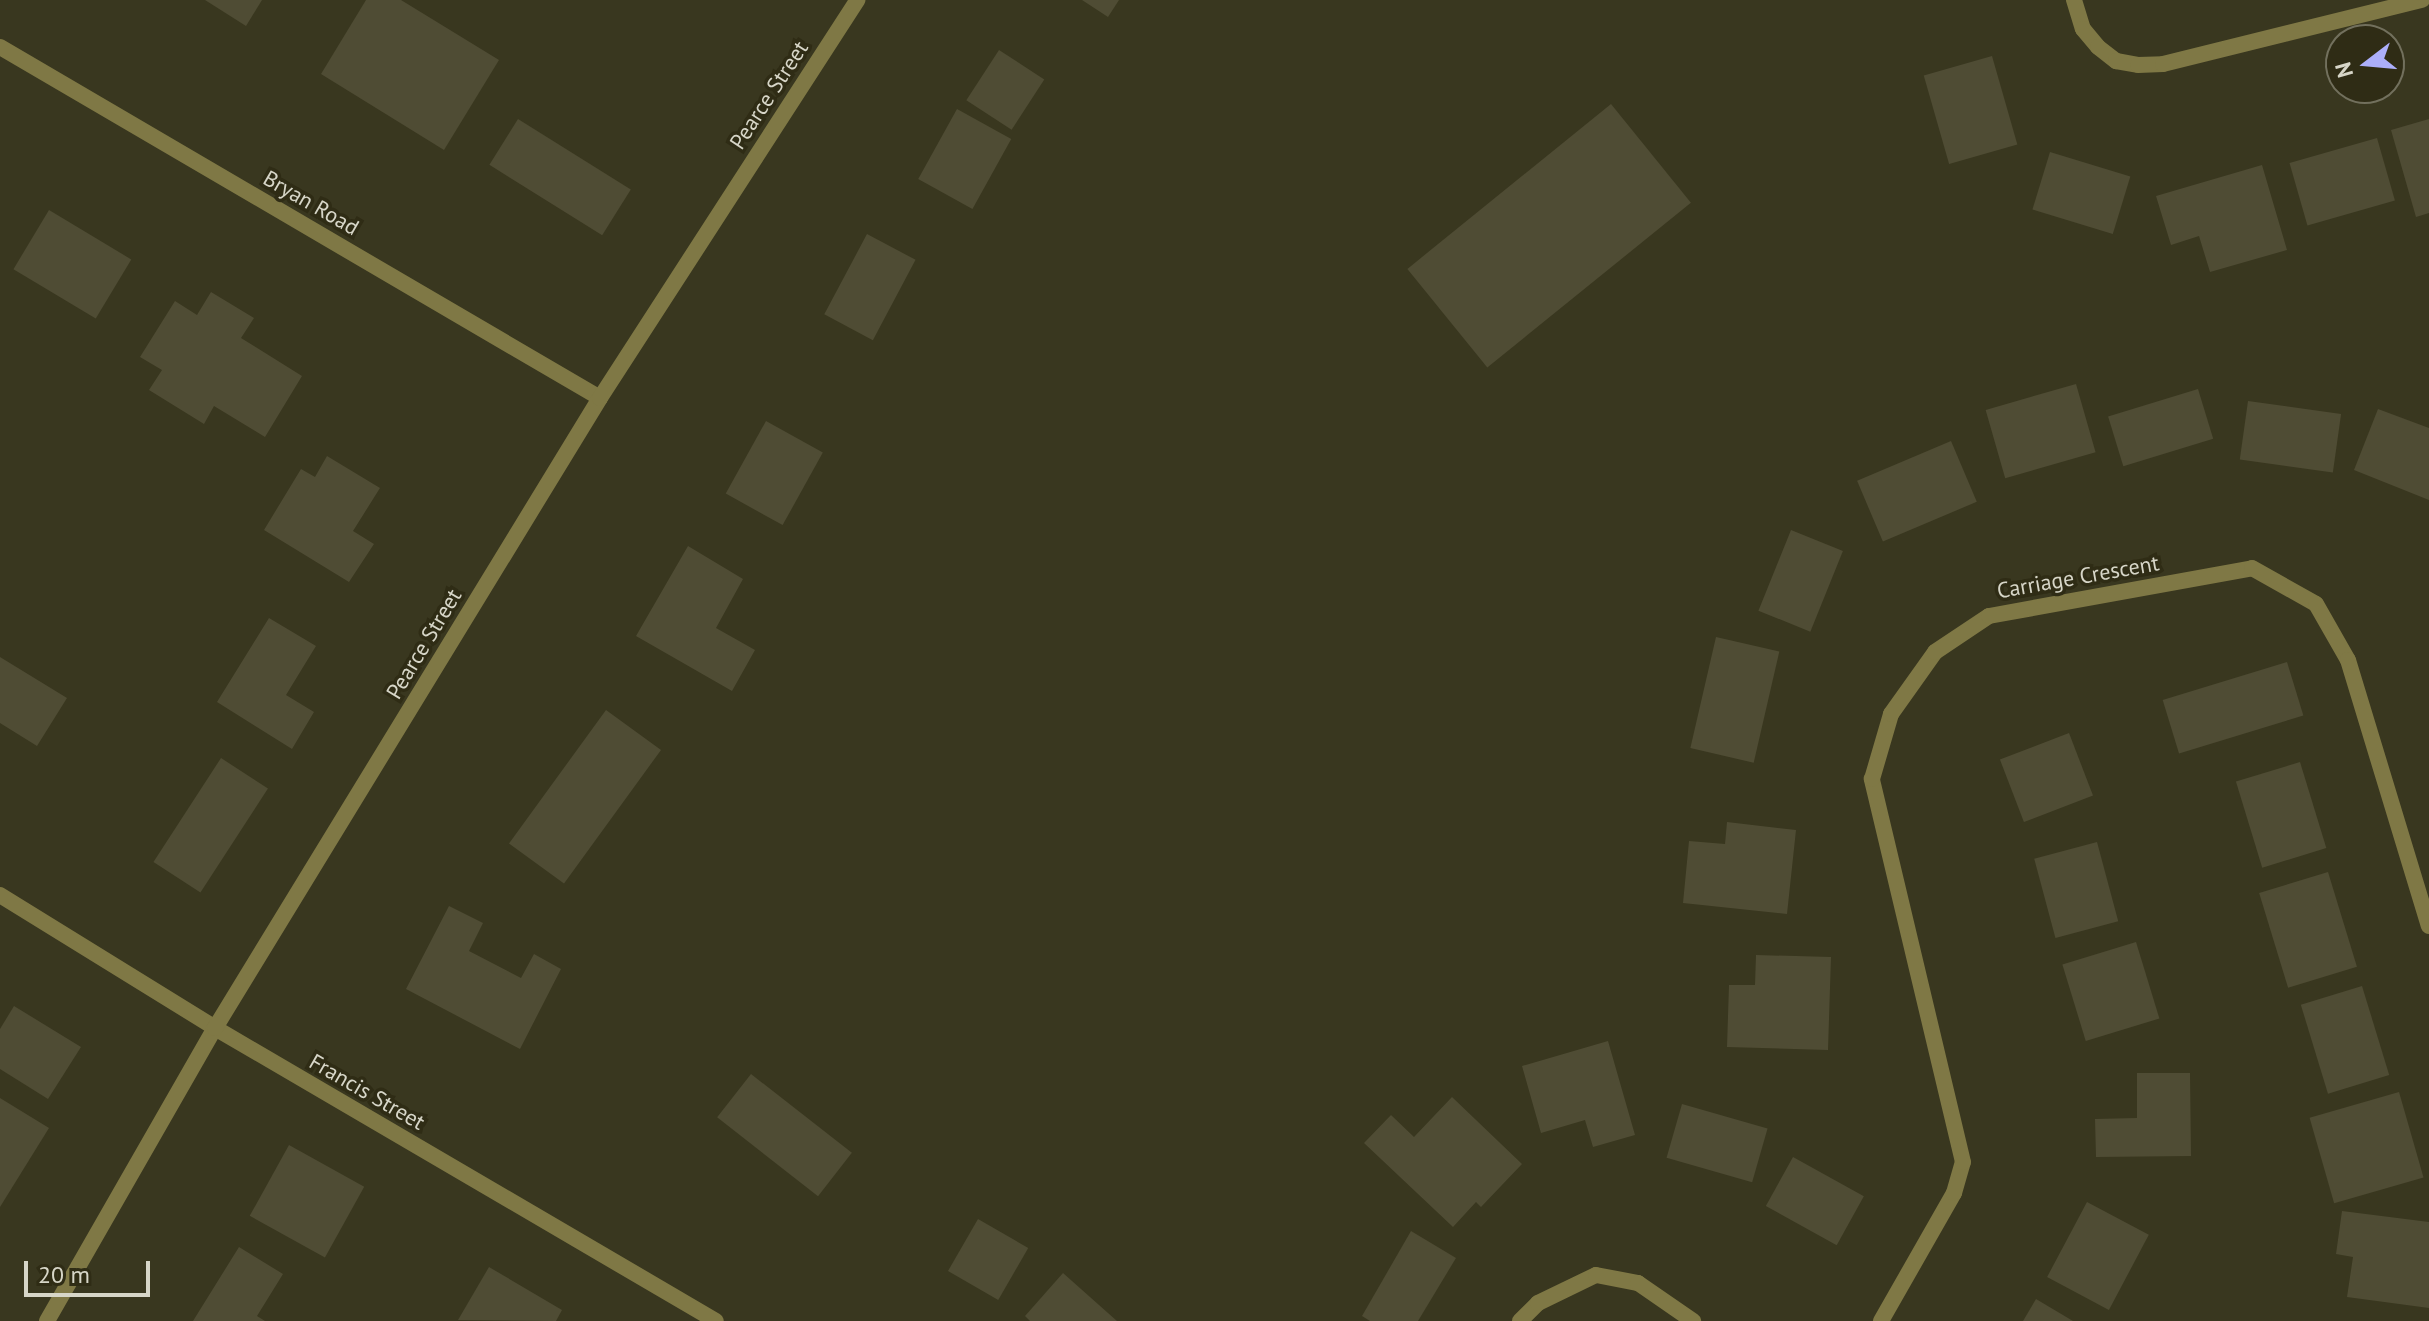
<!DOCTYPE html>
<html>
<head>
<meta charset="utf-8">
<style>
	body { margin:0 }
	#map { position:relative; width:2429px; height:1321px; overflow:hidden; background:#39371f; font-family:"PT Sans",sans-serif }
	div>[style] { position:absolute }
	.building>* { inset:0; background:#4f4c34; transform-origin:0 0 }
	.minor>* { height:16px; margin:-8px; padding:0 8px; transform-origin:8px; border-radius:8px; background:#7f7845 }
	.tertiary>* { height:16px; margin:-8px; padding:0 8px; transform-origin:8px; border-radius:8px; background:#7f7845 }
	span { translate:-50% -50%; white-space:nowrap; text-align:center; line-height:1.15; -webkit-text-stroke:7px #2f2c15; paint-order:stroke }
	.street-label { font-size:22px; color:#d7d6c8 }
	.north { position:absolute; left:2325px; top:24px; width:80px; height:80px; box-sizing:border-box; background:#2f2c15; border:2px solid #72705d; border-radius:50%; rotate:254deg; font-size:22px; font-weight:700; line-height:32px; text-align:center; color:#d7d6c8 }
	.north::after { content:''; display:block; margin:auto; width:28px; height:36px; background:#acaffb; clip-path:polygon(50% 0,100% 100%,50% 72%,0 100%) }
	.scale { position:absolute; left:24px; top:1261px; width:126px; height:36px; box-sizing:border-box; border:4px solid #d7d6c8; border-top:0; padding-left:10px; font-size:24px; line-height:28px; white-space:nowrap; color:#d7d6c8; -webkit-text-stroke:6px #2f2c15; paint-order:stroke }
</style>
</head>
<body>
<div id="map">
	<div class="building">
		<i style="clip-path:polygon(205px 0,262px 0,246px 26px)"></i>
		<i style="clip-path:polygon(366px 0,401px 0,499px 60px,444px 150px,321px 74px)"></i>
		<i style="clip-path:polygon(1082px 0,1119px 0,1108px 17px)"></i>
		<i style="left:999px;top:50px;width:54px;height:60px;rotate:33deg"></i>
		<i style="left:1992px;top:56px;width:92px;height:71px;rotate:74deg"></i>
		<i style="left:1611px;top:104px;width:127px;height:262px;rotate:51deg"></i>
		<i style="left:957px;top:109px;width:62px;height:80px;rotate:29deg"></i>
		<i style="left:518px;top:119px;width:133px;height:54px;rotate:32deg"></i>
		<i style="clip-path:polygon(2429px 119px,2429px 213px,2416px 217px,2391px 130px)"></i>
		<i style="left:2377px;top:138px;width:65px;height:91px;rotate:74deg"></i>
		<i style="left:2050px;top:152px;width:84px;height:60px;rotate:17deg"></i>
		<i style="clip-path:polygon(2262px 165px,2287px 250px,2210px 272px,2199px 236px,2171px 245px,2156px 196px)"></i>
		<i style="left:49px;top:210px;width:96px;height:69px;rotate:31deg"></i>
		<i style="left:867px;top:234px;width:55px;height:91px;rotate:28deg"></i>
		<i style="clip-path:polygon(211px 292px,254px 318px,241px 338px,302px 376px,265px 437px,214px 406px,204px 424px,149px 390px,162px 370px,140px 357px,175px 301px,197px 315px)"></i>
		<i style="left:2076px;top:384px;width:71px;height:94px;rotate:74deg"></i>
		<i style="left:2198px;top:389px;width:52px;height:94px;rotate:73deg"></i>
		<i style="left:2248px;top:401px;width:94px;height:59px;rotate:8deg"></i>
		<i style="clip-path:polygon(2378px 409px,2429px 428px,2429px 500px,2354px 470px)"></i>
		<i style="left:766px;top:421px;width:65px;height:83px;rotate:29deg"></i>
		<i style="left:1951px;top:441px;width:66px;height:102px;rotate:67deg"></i>
		<i style="clip-path:polygon(327px 456px,380px 488px,353px 531px,374px 544px,349px 582px,264px 530px,301px 469px,315px 477px)"></i>
		<i style="left:1791px;top:530px;width:56px;height:87px;rotate:22deg"></i>
		<i style="clip-path:polygon(688px 546px,743px 579px,716px 628px,755px 650px,732px 691px,636px 636px)"></i>
		<i style="clip-path:polygon(269px 618px,316px 646px,286px 695px,314px 712px,292px 749px,217px 702px)"></i>
		<i style="left:1716px;top:637px;width:65px;height:114px;rotate:13deg"></i>
		<i style="clip-path:polygon(0 657px,67px 698px,37px 746px,0 723px)"></i>
		<i style="left:2287px;top:662px;width:56px;height:130px;rotate:73deg"></i>
		<i style="left:606px;top:710px;width:68px;height:165px;rotate:36deg"></i>
		<i style="left:2069px;top:733px;width:67px;height:74px;rotate:69deg"></i>
		<i style="left:221px;top:758px;width:56px;height:124px;rotate:33deg"></i>
		<i style="left:2300px;top:762px;width:90px;height:67px;rotate:73deg"></i>
		<i style="clip-path:polygon(1727px 822px,1796px 830px,1787px 914px,1683px 903px,1689px 841px,1725px 844px)"></i>
		<i style="left:2097px;top:842px;width:82px;height:65px;rotate:75deg"></i>
		<i style="left:2328px;top:872px;width:99px;height:72px;rotate:73deg"></i>
		<i style="clip-path:polygon(449px 906px,483px 923px,469px 951px,521px 978px,534px 954px,561px 969px,520px 1049px,406px 989px)"></i>
		<i style="left:2136px;top:942px;width:80px;height:77px;rotate:73deg"></i>
		<i style="clip-path:polygon(1756px 955px,1831px 957px,1828px 1050px,1727px 1047px,1729px 985px,1755px 985px)"></i>
		<i style="left:2362px;top:986px;width:93px;height:64px;rotate:73deg"></i>
		<i style="clip-path:polygon(14px 1006px,81px 1047px,48px 1099px,0 1069px,0 1029px)"></i>
		<i style="clip-path:polygon(1608px 1041px,1635px 1135px,1593px 1147px,1585px 1120px,1541px 1133px,1522px 1066px)"></i>
		<i style="clip-path:polygon(2137px 1073px,2190px 1073px,2191px 1156px,2096px 1157px,2095px 1119px,2137px 1118px)"></i>
		<i style="left:751px;top:1074px;width:128px;height:55px;rotate:38deg"></i>
		<i style="left:2399px;top:1092px;width:89px;height:93px;rotate:74deg"></i>
		<i style="clip-path:polygon(1452px 1097px,1522px 1164px,1481px 1207px,1476px 1202px,1453px 1227px,1364px 1143px,1391px 1115px,1414px 1137px)"></i>
		<i style="clip-path:polygon(0 1098px,49px 1128px,0 1207px)"></i>
		<i style="left:1682px;top:1104px;width:89px;height:56px;rotate:16deg"></i>
		<i style="left:289px;top:1145px;width:86px;height:81px;rotate:29deg"></i>
		<i style="left:1793px;top:1157px;width:81px;height:56px;rotate:29deg"></i>
		<i style="left:2087px;top:1202px;width:70px;height:85px;rotate:28deg"></i>
		<i style="clip-path:polygon(2342px 1211px,2429px 1222px,2429px 1308px,2347px 1297px,2353px 1257px,2336px 1254px)"></i>
		<i style="left:978px;top:1219px;width:58px;height:60px;rotate:30deg"></i>
		<i style="clip-path:polygon(1411px 1231px,1456px 1258px,1418px 1321px,1370px 1321px,1362px 1316px)"></i>
		<i style="clip-path:polygon(239px 1247px,283px 1274px,257px 1316px,265px 1321px,193px 1321px)"></i>
		<i style="clip-path:polygon(489px 1267px,562px 1310px,556px 1321px,458px 1320px)"></i>
		<i style="clip-path:polygon(1063px 1273px,1117px 1321px,1030px 1321px,1025px 1316px)"></i>
		<i style="clip-path:polygon(2036px 1299px,2073px 1321px,2023px 1321px)"></i>
	</div>
	<div class="minor">
		<i style="left:2074px;top:0;width:30px;rotate:73deg"></i>
		<i style="left:2083px;top:29px;width:23px;rotate:50deg"></i>
		<i style="left:2098px;top:47px;width:23px;rotate:38deg"></i>
		<i style="left:2116px;top:61px;width:22px;rotate:10deg"></i>
		<i style="left:2138px;top:65px;width:25px;rotate:-2deg"></i>
		<i style="left:2163px;top:64px;width:267px;rotate:-13.9deg"></i>
		<i style="left:0;top:47px;width:695px;rotate:30.33deg"></i>
		<i style="left:0;top:895px;width:253px;rotate:31.7deg"></i>
		<i style="left:215px;top:1028px;width:580px;rotate:30.32deg"></i>
		<i style="left:1520px;top:1321px;width:25px;rotate:-45deg"></i>
		<i style="left:1538px;top:1303px;width:64px;rotate:-25.8deg"></i>
		<i style="left:1596px;top:1275px;width:43px;rotate:10.8deg"></i>
		<i style="left:1638px;top:1283px;width:67px;rotate:34.6deg"></i>
		<i style="left:1881px;top:1321px;width:147px;rotate:-60.3deg"></i>
		<i style="left:1954px;top:1193px;width:32px;rotate:-74deg"></i>
		<i style="left:1963px;top:1162px;width:394px;rotate:-103.4deg"></i>
		<i style="left:1872px;top:779px;width:68px;rotate:-73.7deg"></i>
		<i style="left:1891px;top:714px;width:76px;rotate:-54.6deg"></i>
		<i style="left:1935px;top:652px;width:65px;rotate:-33.7deg"></i>
		<i style="left:1989px;top:616px;width:267px;rotate:-10.3deg"></i>
		<i style="left:2252px;top:568px;width:73px;rotate:29.4deg"></i>
		<i style="left:2316px;top:604px;width:64px;rotate:60.3deg"></i>
		<i style="left:2348px;top:660px;width:278px;rotate:73.1deg"></i>
	</div>
	<div class="tertiary">
		<i style="left:47px;top:1321px;width:338px;rotate:-60.2deg"></i>
		<i style="left:215px;top:1028px;width:738px;rotate:-58.57deg"></i>
		<i style="left:600px;top:398px;width:474px;rotate:-57.1deg"></i>
	</div>
	<div class="street-label">
		<span style="left:769px;top:95px;rotate:-57deg">Pearce Street</span>
		<span style="left:311px;top:203px;rotate:30deg">Bryan Road</span>
		<span style="left:2078px;top:577px;rotate:-10deg">Carriage Crescent</span>
		<span style="left:424px;top:644px;rotate:-59deg">Pearce Street</span>
		<span style="left:367px;top:1092px;rotate:30deg">Francis Street</span>
	</div>
	<div class="north">N</div>
	<div class="scale">20 m</div>
</div>
</body>
</html>
